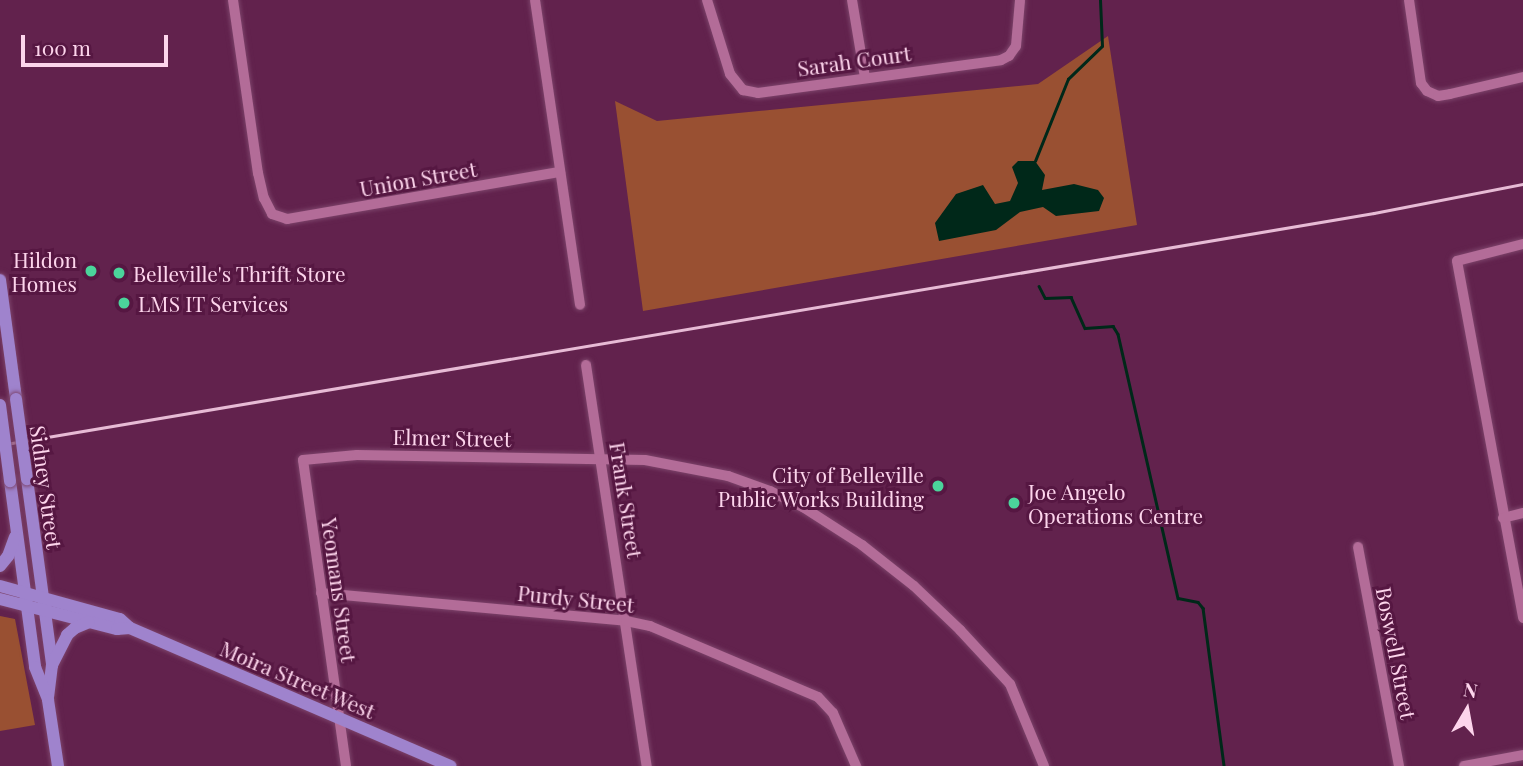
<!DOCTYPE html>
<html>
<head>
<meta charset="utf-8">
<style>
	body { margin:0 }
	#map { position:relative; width:1523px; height:766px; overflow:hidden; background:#62224d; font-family:"Playfair Display",serif }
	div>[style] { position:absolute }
	.green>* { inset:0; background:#995032 }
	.water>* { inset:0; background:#002819 }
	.stream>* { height:2.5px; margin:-1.25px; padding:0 1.25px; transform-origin:1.25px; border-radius:1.25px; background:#002819 }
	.roads { filter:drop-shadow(0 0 2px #7c436a) drop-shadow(0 0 2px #7c436a) }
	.minor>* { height:10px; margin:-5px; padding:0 5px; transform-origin:5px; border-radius:5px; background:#b36c98 }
	.major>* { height:12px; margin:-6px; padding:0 6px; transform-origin:6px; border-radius:6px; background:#9f83cd }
	.rail>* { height:2.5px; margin:-1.25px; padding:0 1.25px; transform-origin:1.25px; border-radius:1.25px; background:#e7bbd5 }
	.bridges { filter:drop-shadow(0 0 2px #7c436a) drop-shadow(0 0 2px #7c436a) }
	.major-bridge>* { height:12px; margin:-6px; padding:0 6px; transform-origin:6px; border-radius:6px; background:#9f83cd }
	.dots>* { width:19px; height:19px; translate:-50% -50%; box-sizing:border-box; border:4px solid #561742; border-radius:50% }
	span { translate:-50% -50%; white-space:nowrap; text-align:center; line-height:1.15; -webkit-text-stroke:6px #561742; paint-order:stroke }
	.street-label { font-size:21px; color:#fdd5ec }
	.poi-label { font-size:21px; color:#fdd5ec }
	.right { translate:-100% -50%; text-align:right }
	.left { translate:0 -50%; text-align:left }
	.north { position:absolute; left:1432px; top:675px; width:70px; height:70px; -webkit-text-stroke:5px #561742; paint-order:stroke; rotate:10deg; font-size:19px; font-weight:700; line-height:28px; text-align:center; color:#fdd5ec }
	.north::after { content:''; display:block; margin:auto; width:24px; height:32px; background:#fdd5ec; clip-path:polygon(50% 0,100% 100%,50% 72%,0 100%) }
	.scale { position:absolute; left:21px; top:35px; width:147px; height:32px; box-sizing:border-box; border:4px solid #fdd5ec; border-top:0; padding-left:9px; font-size:21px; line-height:24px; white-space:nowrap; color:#fdd5ec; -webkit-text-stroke:5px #561742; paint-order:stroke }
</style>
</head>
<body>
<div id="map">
	<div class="green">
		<i style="clip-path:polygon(1108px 36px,1137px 225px,643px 311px,615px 101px,657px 121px,1038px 84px)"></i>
		<i style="clip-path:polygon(0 616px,15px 619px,35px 725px,0 731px)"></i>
	</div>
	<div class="water">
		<i style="clip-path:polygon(1018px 161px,1035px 161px,1045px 175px,1042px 190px,1074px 184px,1098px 190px,1104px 198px,1099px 211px,1056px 216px,1043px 207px,1020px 212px,996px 230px,939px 241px,935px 223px,956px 194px,983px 185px,995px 204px,1010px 201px,1018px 183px,1012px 167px)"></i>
	</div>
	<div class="stream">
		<i style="left:1035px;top:161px;width:88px;rotate:-68.1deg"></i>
		<i style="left:1068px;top:79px;width:47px;rotate:-44.1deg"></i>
		<i style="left:1102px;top:46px;width:46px;rotate:-92.5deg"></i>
		<i style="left:1039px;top:286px;width:13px;rotate:63deg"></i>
		<i style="left:1045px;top:298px;width:26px;rotate:-2deg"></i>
		<i style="left:1071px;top:297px;width:34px;rotate:66deg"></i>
		<i style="left:1085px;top:328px;width:28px;rotate:-4deg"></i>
		<i style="left:1113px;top:326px;width:9px;rotate:58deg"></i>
		<i style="left:1118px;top:334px;width:271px;rotate:77.2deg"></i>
		<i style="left:1178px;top:598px;width:20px;rotate:11deg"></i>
		<i style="left:1198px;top:602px;width:8px;rotate:50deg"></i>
		<i style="left:1203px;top:608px;width:159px;rotate:82.4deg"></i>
	</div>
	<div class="roads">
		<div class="minor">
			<i style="left:233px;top:0;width:175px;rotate:81.8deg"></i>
			<i style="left:258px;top:173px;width:26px;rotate:77deg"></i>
			<i style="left:264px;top:198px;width:18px;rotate:63deg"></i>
			<i style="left:272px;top:214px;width:16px;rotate:18deg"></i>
			<i style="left:287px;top:219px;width:277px;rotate:-9.8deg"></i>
			<i style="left:535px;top:0;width:308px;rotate:81.6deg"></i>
			<i style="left:707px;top:0;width:77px;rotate:72.7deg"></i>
			<i style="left:730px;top:74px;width:21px;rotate:51deg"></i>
			<i style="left:743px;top:90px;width:15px;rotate:11deg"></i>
			<i style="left:758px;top:93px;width:245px;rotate:-7.7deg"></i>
			<i style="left:1001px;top:60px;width:9px;rotate:-27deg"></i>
			<i style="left:1009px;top:56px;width:12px;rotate:-55deg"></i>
			<i style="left:1016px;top:46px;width:46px;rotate:-85deg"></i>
			<i style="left:852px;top:0;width:79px;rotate:80.5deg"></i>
			<i style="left:1409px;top:0;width:84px;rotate:81.8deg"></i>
			<i style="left:1421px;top:83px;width:10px;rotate:53deg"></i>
			<i style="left:1427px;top:91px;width:12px;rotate:24deg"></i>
			<i style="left:1438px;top:96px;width:12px;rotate:-9deg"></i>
			<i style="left:1450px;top:94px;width:75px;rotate:-13.1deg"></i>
			<i style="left:1523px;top:244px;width:68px;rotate:165.6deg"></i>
			<i style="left:1457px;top:261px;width:363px;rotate:79.5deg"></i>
			<i style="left:586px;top:365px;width:406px;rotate:81.4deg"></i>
			<i style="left:1503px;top:518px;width:21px;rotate:-14deg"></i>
			<i style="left:1358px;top:547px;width:223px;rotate:79.4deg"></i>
			<i style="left:321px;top:593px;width:306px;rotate:5.2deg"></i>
			<i style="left:626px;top:621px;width:25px;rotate:12deg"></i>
			<i style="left:650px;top:626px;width:182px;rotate:22.9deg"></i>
			<i style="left:818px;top:697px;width:22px;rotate:47deg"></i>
			<i style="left:833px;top:713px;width:58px;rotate:66.5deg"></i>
			<i style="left:346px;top:766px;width:309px;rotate:-98deg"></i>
			<i style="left:303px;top:460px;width:54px;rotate:-5.3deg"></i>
			<i style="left:357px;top:455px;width:288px;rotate:1deg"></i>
			<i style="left:645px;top:460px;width:85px;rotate:10.9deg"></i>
			<i style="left:728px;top:476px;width:45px;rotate:19.7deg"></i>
			<i style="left:770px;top:491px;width:37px;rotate:26deg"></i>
			<i style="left:803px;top:507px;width:70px;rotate:32.8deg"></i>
			<i style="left:862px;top:545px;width:66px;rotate:38.3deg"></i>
			<i style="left:914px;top:586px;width:64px;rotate:43.7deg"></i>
			<i style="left:960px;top:630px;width:74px;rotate:47.2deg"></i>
			<i style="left:1010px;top:684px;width:89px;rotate:67.5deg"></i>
			<i style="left:1464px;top:766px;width:60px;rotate:-10.6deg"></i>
		</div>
		<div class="major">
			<i style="left:0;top:280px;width:120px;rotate:82.3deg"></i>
			<i style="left:27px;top:479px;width:188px;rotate:82.3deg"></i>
			<i style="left:52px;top:665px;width:31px;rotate:97deg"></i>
			<i style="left:10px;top:481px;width:188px;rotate:82.3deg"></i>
			<i style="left:35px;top:667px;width:35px;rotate:68deg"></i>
			<i style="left:48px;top:700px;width:67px;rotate:81.4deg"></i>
			<i style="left:0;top:566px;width:13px;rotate:-51deg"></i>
			<i style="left:8px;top:556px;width:20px;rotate:-70deg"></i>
			<i style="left:0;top:586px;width:124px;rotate:15.4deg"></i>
			<i style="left:120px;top:619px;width:13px;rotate:42deg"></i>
			<i style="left:130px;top:628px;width:349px;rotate:23.3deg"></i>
			<i style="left:0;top:599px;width:121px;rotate:14.4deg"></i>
			<i style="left:117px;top:629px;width:13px;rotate:-4deg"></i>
			<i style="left:52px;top:665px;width:34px;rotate:-63deg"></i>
			<i style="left:67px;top:635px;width:11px;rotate:-41deg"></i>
			<i style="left:75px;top:628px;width:15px;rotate:-23deg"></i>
		</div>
	</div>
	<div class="rail">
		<i style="left:0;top:445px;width:1393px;rotate:-9.58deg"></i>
		<i style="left:1374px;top:213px;width:152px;rotate:-11deg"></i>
	</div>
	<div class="bridges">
		<div class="major-bridge">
			<i style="left:16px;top:399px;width:81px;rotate:82.2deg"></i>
			<i style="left:0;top:405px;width:77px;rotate:82.5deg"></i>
		</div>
	</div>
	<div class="dots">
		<i style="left:91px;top:271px;background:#4bd49b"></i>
		<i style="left:119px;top:273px;background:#4bd49b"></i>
		<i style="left:124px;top:303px;background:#4bd49b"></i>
		<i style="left:938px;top:486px;background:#4bd49b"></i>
		<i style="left:1014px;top:503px;background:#4bd49b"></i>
	</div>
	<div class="street-label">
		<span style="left:854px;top:60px;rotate:-8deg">Sarah Court</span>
		<span style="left:418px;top:178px;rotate:-10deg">Union Street</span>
		<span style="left:452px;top:437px;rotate:1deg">Elmer Street</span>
		<span style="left:47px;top:487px;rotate:82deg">Sidney Street</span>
		<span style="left:627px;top:500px;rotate:81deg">Frank Street</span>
		<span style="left:340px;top:590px;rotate:82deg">Yeomans Street</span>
		<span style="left:576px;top:598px;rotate:6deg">Purdy Street</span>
		<span style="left:1397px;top:653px;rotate:79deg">Boswell Street</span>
		<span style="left:298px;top:679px;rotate:23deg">Moira Street West</span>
	</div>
	<div class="poi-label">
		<span class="right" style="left:77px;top:271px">Hildon<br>Homes</span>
		<span class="left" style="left:133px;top:273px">Belleville's Thrift Store</span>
		<span class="left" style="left:138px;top:303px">LMS IT Services</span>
		<span class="right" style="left:924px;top:486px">City of Belleville<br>Public Works Building</span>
		<span class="left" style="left:1028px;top:503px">Joe Angelo<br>Operations Centre</span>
	</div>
	<div class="north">N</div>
	<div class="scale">100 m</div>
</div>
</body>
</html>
